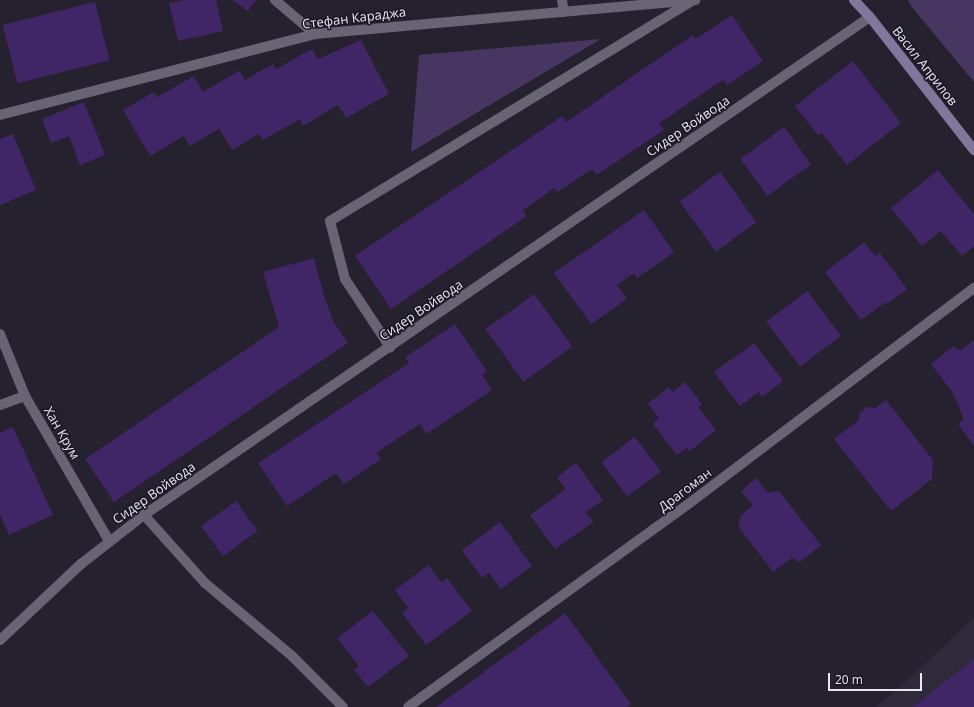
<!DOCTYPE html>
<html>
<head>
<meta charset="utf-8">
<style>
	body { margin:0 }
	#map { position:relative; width:974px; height:707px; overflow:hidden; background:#25212e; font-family:"Open Sans",sans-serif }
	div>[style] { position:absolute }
	.built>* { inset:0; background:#2f293c }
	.green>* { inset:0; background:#463661 }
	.building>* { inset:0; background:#412667; transform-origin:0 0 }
	.lane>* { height:10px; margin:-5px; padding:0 5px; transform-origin:5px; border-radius:5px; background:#696474 }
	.street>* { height:10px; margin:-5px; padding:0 5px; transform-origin:5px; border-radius:5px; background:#696474 }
	.secondary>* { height:10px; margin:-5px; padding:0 5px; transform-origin:5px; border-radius:5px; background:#83769d }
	span { translate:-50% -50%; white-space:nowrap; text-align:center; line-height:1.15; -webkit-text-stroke:3px #1c1724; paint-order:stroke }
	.street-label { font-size:13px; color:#e9e6ef }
	.scale { position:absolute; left:828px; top:673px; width:94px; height:18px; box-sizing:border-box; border:2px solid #e9e6ef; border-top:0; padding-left:5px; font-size:12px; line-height:14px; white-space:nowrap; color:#e9e6ef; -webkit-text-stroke:3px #1c1724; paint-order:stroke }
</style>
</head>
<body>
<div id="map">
	<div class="built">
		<i style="clip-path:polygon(974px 617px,974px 707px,875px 707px,898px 689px)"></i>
	</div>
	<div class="green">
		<i style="clip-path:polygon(908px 0,974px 0,974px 82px,911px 6px)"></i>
		<i style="clip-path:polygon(601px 39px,411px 152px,419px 55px)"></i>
	</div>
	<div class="building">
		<i style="clip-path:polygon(184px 0,216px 0,223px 31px,178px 41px,169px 3px)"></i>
		<i style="clip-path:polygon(232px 0,256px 0,248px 11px)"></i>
		<i style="left:95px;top:2px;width:60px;height:95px;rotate:76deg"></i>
		<i style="clip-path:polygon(732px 15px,763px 61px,727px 85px,723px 80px,667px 118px,659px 123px,664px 130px,597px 175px,592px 169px,557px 192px,554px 188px,523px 210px,527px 216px,391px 309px,355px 256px,562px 116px,566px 122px,693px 35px,696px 39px)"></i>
		<i style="clip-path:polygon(361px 40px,389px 94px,346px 118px,338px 105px,303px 126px,300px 119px,263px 140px,259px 134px,232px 150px,219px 129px,190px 146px,184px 136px,150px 156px,123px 110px,154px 92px,157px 97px,194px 76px,203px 92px,239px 71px,245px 80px,273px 64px,276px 69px,312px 49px,318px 59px)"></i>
		<i style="clip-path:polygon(853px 61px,901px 123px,847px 165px,821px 132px,818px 135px,795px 106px)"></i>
		<i style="clip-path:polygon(84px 102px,105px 155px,80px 165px,69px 136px,51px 143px,42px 119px)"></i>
		<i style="left:784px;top:127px;width:46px;height:54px;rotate:54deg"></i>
		<i style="clip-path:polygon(13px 134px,36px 190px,0 205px,0 139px)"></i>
		<i style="clip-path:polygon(938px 170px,974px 214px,974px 246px,962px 256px,941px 231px,922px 246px,891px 208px)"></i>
		<i style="left:720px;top:172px;width:62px;height:50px;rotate:54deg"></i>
		<i style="clip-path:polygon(644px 210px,674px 252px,637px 278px,634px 273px,617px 285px,627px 299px,591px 324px,554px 273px)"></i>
		<i style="clip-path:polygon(864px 242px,875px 256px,880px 253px,907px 289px,887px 304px,886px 302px,861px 320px,825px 272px)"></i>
		<i style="clip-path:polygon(314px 258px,324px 296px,333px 321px,348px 343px,114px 502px,85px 459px,279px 327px,263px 272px)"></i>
		<i style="left:807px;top:291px;width:56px;height:51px;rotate:53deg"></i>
		<i style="left:534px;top:294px;width:65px;height:60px;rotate:54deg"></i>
		<i style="clip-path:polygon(455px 324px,487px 371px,482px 375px,492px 390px,426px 434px,420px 424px,376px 453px,381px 459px,344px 484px,336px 473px,287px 506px,258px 463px,409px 363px,405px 357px)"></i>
		<i style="clip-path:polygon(974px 340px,974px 446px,958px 424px,964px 419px,953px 393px,931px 364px,954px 346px,959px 351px)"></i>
		<i style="clip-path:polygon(754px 343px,783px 381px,762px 397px,759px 392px,740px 406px,714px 372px)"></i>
		<i style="clip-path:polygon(685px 382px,702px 404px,698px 407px,716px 430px,690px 451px,687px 448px,677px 455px,653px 424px,659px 418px,648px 404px,669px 387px,673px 392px)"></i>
		<i style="clip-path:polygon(886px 400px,933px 460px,932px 479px,891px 511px,834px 439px,859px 420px,860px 413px,867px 407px,876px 408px)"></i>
		<i style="clip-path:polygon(13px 427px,53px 515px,9px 535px,0 514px,0 433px)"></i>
		<i style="left:635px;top:437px;width:43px;height:42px;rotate:53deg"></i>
		<i style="clip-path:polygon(576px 463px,603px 500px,586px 512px,593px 522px,555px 549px,530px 515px,566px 489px,557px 477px)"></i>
		<i style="clip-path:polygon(756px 478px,768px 493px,779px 491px,821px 545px,800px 562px,792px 558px,773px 572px,738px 526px,741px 515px,753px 505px,741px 491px)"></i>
		<i style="left:236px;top:501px;width:37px;height:43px;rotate:54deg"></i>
		<i style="clip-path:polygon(500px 522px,532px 566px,501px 589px,489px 573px,482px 578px,462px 550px)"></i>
		<i style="clip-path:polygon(428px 565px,442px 583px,447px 578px,472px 611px,426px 645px,402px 613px,408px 608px,395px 590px)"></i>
		<i style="clip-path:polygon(373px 611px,409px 656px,368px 687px,354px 670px,359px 666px,337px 638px)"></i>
		<i style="clip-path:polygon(565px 613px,631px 704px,627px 707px,436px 707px)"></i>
		<i style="clip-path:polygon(974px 659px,974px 707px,913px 707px)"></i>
	</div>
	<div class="lane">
		<i style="left:562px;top:0;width:12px;rotate:81deg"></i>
		<i style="left:330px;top:221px;width:424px;rotate:-31.3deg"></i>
	</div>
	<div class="street">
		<i style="left:275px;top:0;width:52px;rotate:40.4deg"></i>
		<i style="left:0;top:115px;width:325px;rotate:-14.4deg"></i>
		<i style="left:315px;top:34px;width:382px;rotate:-5.1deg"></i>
		<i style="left:330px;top:221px;width:60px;rotate:75.5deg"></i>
		<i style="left:345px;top:279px;width:82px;rotate:56.5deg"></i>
		<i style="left:0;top:334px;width:67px;rotate:68deg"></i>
		<i style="left:25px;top:396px;width:168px;rotate:59.9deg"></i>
		<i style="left:0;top:405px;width:27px;rotate:-20deg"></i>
		<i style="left:144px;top:515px;width:91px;rotate:48.1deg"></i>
		<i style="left:205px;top:583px;width:114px;rotate:40deg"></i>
		<i style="left:292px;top:656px;width:72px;rotate:45deg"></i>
		<i style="left:0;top:640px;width:111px;rotate:-43.2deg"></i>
		<i style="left:81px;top:564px;width:80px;rotate:-37.9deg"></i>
		<i style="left:144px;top:515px;width:880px;rotate:-34.45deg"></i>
		<i style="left:408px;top:707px;width:344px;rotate:-35.9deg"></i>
		<i style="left:687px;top:505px;width:360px;rotate:-37.1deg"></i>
	</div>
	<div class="secondary">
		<i style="left:854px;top:0;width:23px;rotate:47deg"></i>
		<i style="left:870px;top:17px;width:169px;rotate:52deg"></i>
	</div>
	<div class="street-label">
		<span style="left:354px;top:18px;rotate:-7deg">Стефан Караджа</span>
		<span style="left:925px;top:66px;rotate:52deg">Васил Априлов</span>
		<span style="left:688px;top:126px;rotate:-34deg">Сидер Войвода</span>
		<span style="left:421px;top:310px;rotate:-34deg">Сидер Войвода</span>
		<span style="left:62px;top:433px;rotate:60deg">Хан Крум</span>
		<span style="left:685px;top:490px;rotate:-37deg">Драгоман</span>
		<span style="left:154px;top:493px;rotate:-35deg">Сидер Войвода</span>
	</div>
	<div class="scale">20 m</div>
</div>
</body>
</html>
